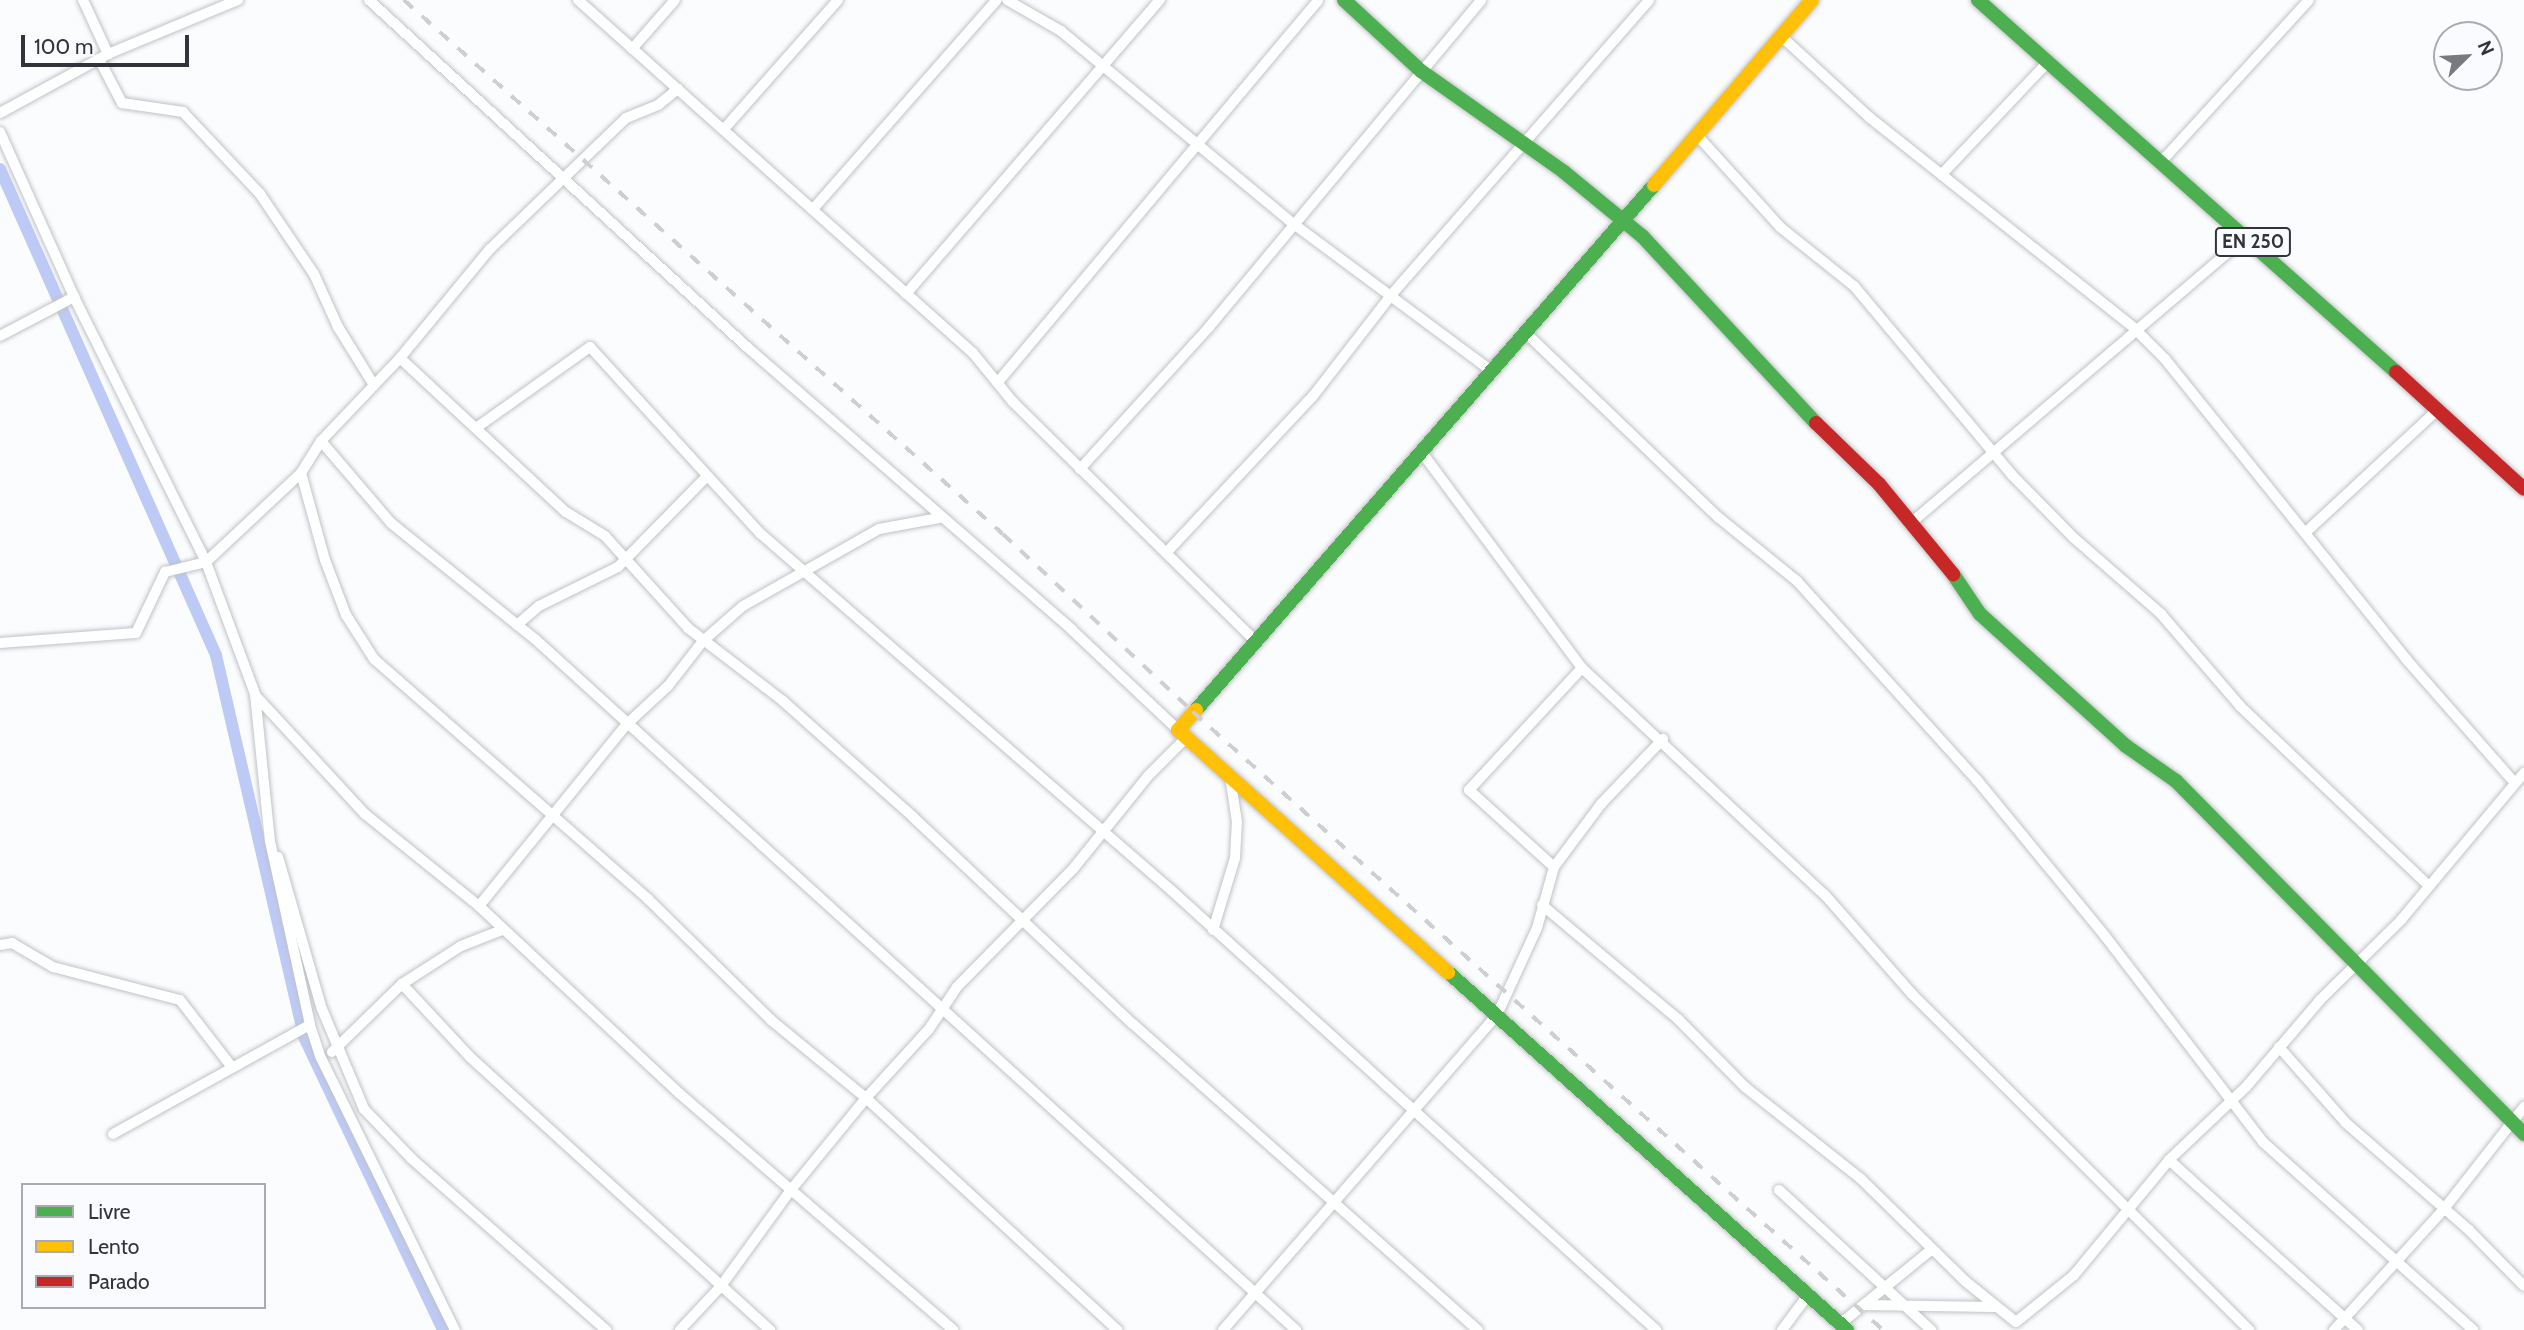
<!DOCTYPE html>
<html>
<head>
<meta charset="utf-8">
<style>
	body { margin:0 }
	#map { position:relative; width:2524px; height:1330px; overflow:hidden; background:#fbfcfe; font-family:Cabin,sans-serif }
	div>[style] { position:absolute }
	.canal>* { height:12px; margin:-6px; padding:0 6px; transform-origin:6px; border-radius:6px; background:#bdcaf5 }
	.roads { filter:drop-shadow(0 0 2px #c1c2c6) drop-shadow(0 0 2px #c1c2c6) }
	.street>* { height:10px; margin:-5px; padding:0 5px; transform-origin:5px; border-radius:5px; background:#feffff }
	.fast>* { height:14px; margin:-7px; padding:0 7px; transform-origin:7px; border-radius:7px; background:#4caf50 }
	.slow>* { height:14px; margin:-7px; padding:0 7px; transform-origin:7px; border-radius:7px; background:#ffc107 }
	.jam>* { height:14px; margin:-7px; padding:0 7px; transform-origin:7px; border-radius:7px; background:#c62828 }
	.rail>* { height:3.5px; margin-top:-1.75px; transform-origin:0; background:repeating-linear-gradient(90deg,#cfcfd0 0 12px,transparent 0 24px) }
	span { translate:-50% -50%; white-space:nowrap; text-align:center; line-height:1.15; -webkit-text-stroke:5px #fafbff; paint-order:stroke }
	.shield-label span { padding:2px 5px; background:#fafbff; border:2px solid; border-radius:5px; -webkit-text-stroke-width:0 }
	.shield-label { font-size:19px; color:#32343a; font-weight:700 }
	.legend { position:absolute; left:21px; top:1183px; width:245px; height:126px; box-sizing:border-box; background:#fafbff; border:2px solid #aaabb0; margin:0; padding:9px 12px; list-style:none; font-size:21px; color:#32343a }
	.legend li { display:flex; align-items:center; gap:14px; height:35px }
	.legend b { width:35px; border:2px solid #aaabb0 }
	.north { position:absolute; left:2433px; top:21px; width:70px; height:70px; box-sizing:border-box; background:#fafbff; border:2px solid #aaabb0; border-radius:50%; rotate:66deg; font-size:19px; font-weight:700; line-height:28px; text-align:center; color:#32343a }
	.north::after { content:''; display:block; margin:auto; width:24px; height:32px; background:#787a7f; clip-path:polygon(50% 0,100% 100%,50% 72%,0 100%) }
	.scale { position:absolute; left:21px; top:35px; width:168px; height:32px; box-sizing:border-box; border:4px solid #32343a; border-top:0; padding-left:9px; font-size:21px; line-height:24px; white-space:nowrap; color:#32343a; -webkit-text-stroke:5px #fafbff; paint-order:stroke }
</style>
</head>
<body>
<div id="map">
	<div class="canal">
		<i style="left:0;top:169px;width:532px;rotate:66.04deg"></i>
		<i style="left:216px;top:655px;width:392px;rotate:77deg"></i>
		<i style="left:304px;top:1037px;width:324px;rotate:64.6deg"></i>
	</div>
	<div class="roads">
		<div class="street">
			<i style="left:83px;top:0;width:60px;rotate:65.2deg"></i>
			<i style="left:108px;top:54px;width:10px;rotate:151deg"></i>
			<i style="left:99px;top:59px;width:50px;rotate:62.4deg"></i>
			<i style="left:122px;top:103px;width:62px;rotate:8.4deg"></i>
			<i style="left:183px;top:112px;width:112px;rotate:46.8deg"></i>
			<i style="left:260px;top:194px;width:97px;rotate:56deg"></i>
			<i style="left:314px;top:274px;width:58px;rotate:65.6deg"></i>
			<i style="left:338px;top:327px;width:68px;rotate:58.2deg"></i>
			<i style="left:369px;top:0;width:513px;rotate:42.55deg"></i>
			<i style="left:747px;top:347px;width:430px;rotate:41deg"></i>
			<i style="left:1071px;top:629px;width:147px;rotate:43.3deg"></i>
			<i style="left:578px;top:0;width:530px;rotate:41.79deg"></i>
			<i style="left:973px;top:353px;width:63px;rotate:50.8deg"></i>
			<i style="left:1013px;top:402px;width:343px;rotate:44.6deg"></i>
			<i style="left:1007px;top:0;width:62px;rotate:29.9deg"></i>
			<i style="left:1061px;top:31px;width:304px;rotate:39.7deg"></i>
			<i style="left:1295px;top:225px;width:247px;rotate:36.6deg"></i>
			<i style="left:1781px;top:36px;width:120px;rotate:42.6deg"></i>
			<i style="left:1869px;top:117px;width:339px;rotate:38.5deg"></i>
			<i style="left:2134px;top:328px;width:44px;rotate:45deg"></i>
			<i style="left:2165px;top:359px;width:385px;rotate:51.2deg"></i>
			<i style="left:2406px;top:659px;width:165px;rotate:48.7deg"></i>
			<i style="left:632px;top:49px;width:65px;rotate:-48.7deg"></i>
			<i style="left:108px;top:54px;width:141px;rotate:-22.6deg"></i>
			<i style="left:0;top:113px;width:113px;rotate:-28.6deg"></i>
			<i style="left:724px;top:129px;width:172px;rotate:-48.5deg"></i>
			<i style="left:0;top:132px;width:181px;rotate:65.8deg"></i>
			<i style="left:74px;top:297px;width:296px;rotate:63.5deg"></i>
			<i style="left:206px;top:562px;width:141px;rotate:69.6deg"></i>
			<i style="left:255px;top:694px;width:148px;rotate:84.2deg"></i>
			<i style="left:270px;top:841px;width:188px;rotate:77.7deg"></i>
			<i style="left:310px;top:1025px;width:35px;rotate:72deg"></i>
			<i style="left:321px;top:1058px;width:303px;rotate:63.8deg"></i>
			<i style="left:1697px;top:135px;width:124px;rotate:47.9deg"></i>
			<i style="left:1780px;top:227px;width:95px;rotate:38.6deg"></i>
			<i style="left:1854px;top:286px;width:246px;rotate:50.1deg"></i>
			<i style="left:2012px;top:475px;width:88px;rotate:45.5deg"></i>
			<i style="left:2074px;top:538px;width:116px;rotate:41.1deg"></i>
			<i style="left:2161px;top:614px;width:121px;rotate:49.3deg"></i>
			<i style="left:2240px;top:706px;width:260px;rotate:43.6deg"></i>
			<i style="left:2161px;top:162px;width:219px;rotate:-47.6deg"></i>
			<i style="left:1942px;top:174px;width:154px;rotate:-46.6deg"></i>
			<i style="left:814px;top:208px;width:277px;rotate:-48.7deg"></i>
			<i style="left:906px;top:294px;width:389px;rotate:-49.2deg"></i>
			<i style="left:1527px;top:334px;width:265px;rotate:43.8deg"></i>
			<i style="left:1718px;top:517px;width:102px;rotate:39deg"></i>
			<i style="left:1797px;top:581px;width:268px;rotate:47.9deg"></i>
			<i style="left:1977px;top:780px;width:202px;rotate:50.6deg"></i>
			<i style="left:2105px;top:936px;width:260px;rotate:52.5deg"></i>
			<i style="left:2263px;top:1142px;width:282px;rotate:41.8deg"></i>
			<i style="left:0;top:336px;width:84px;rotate:-27.8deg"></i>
			<i style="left:400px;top:358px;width:226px;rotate:42.9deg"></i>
			<i style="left:566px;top:512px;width:46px;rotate:31.6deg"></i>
			<i style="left:605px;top:536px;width:124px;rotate:47.9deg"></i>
			<i style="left:688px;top:628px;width:120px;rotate:37.5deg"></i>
			<i style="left:783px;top:701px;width:174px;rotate:41.7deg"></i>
			<i style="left:913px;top:817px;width:302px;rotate:43.3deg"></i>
			<i style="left:1133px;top:1024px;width:461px;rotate:41.6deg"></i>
			<i style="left:998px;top:382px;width:498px;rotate:-50deg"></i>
			<i style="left:476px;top:428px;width:140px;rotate:-35.4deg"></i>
			<i style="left:590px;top:347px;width:253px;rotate:47.6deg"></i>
			<i style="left:761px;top:534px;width:543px;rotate:40.97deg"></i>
			<i style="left:1171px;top:890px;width:655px;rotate:42.21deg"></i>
			<i style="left:321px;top:441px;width:108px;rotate:49.5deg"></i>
			<i style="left:391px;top:523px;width:185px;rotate:38.9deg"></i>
			<i style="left:535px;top:639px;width:1028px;rotate:42.24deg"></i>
			<i style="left:1423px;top:454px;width:267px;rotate:53.4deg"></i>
			<i style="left:1582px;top:668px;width:333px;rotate:43.1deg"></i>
			<i style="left:1825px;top:895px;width:132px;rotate:48.7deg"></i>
			<i style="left:1912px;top:994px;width:476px;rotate:44.9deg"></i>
			<i style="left:1080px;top:469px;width:192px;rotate:-47.7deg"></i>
			<i style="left:1209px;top:327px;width:425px;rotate:-50.2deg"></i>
			<i style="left:301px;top:473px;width:90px;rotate:74.6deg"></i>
			<i style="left:325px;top:560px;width:59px;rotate:69.1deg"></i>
			<i style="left:346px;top:615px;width:52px;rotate:57.5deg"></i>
			<i style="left:374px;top:659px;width:364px;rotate:41.2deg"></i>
			<i style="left:648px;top:899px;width:173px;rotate:44.5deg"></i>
			<i style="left:771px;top:1020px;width:123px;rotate:39.4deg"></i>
			<i style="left:866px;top:1098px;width:342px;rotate:42.7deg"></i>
			<i style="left:1911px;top:523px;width:442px;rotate:-40.5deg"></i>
			<i style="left:2305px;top:533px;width:178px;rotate:-42.9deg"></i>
			<i style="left:1166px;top:553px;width:215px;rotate:-46.9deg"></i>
			<i style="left:1313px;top:396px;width:129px;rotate:-52.2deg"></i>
			<i style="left:1392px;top:294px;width:390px;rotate:-48.8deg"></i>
			<i style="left:517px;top:625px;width:29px;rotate:-41deg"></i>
			<i style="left:539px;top:606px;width:88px;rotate:-26.3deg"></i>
			<i style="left:618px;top:567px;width:127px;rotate:-45.6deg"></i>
			<i style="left:0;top:643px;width:136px;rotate:-4.2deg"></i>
			<i style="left:136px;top:633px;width:68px;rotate:-64.6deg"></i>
			<i style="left:165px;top:572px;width:42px;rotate:-13.7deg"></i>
			<i style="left:206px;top:562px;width:130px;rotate:-43.1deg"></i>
			<i style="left:301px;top:473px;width:38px;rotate:-58deg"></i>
			<i style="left:321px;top:441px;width:115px;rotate:-46.4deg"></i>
			<i style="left:400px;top:358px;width:141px;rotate:-50.5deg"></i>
			<i style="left:490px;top:249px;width:189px;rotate:-43.9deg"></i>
			<i style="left:626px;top:118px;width:35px;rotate:-22deg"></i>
			<i style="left:658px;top:105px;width:26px;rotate:-39deg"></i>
			<i style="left:255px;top:695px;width:162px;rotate:47.3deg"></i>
			<i style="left:365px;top:814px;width:146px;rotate:38.9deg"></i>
			<i style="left:479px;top:906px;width:275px;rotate:43.1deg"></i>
			<i style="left:680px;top:1094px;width:361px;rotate:40.8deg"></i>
			<i style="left:278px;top:857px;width:158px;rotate:73.9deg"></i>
			<i style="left:322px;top:1009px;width:108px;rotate:67.2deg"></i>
			<i style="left:364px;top:1109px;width:69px;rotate:46.2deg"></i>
			<i style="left:412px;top:1159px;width:259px;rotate:41.4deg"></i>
			<i style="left:1554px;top:867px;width:115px;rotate:-137.8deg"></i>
			<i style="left:1469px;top:790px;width:166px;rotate:-47.2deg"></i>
			<i style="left:1542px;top:905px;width:177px;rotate:40deg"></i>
			<i style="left:1678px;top:1019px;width:95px;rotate:45.4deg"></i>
			<i style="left:1745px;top:1087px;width:147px;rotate:38.4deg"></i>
			<i style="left:1860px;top:1178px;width:147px;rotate:44.4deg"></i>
			<i style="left:1965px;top:1281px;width:65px;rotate:38.8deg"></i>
			<i style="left:2016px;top:1322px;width:75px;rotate:-39deg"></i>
			<i style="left:2074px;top:1275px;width:149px;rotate:-50.4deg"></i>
			<i style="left:2169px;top:1160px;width:106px;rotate:-43.5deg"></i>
			<i style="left:2246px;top:1087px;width:114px;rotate:-49.6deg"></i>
			<i style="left:2320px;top:1000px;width:114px;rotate:-44.6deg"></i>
			<i style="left:2401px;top:920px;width:192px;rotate:-50.1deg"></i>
			<i style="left:479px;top:906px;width:235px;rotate:-50.9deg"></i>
			<i style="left:627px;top:724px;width:56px;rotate:-42.8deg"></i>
			<i style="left:668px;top:686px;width:57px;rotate:-52.1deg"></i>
			<i style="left:703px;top:641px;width:53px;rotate:-41.2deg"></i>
			<i style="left:743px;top:606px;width:156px;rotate:-29.5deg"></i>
			<i style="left:879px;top:529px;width:61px;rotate:-10.4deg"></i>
			<i style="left:1213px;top:930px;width:75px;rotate:-73deg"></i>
			<i style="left:1235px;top:858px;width:36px;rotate:-87deg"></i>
			<i style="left:1237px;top:822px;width:47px;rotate:-98.7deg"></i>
			<i style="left:0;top:945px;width:12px;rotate:-9deg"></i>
			<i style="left:12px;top:943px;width:48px;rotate:30.3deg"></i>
			<i style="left:53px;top:967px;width:131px;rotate:14.6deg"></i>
			<i style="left:180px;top:1000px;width:83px;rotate:52.3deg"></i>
			<i style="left:402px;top:984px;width:100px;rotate:47deg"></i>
			<i style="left:470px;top:1057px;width:406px;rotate:42.3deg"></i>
			<i style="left:2279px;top:1047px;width:101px;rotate:48.6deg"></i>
			<i style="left:2346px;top:1123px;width:163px;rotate:41deg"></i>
			<i style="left:2469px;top:1230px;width:78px;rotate:45.5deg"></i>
			<i style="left:332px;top:1052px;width:98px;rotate:-44.2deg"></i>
			<i style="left:402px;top:984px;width:70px;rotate:-32.8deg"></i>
			<i style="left:461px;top:946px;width:44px;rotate:-21.3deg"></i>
			<i style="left:113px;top:1134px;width:225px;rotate:-29deg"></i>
			<i style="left:2169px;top:1160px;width:254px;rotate:42deg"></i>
			<i style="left:1779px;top:1190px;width:207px;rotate:42.6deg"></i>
			<i style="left:1864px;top:1305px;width:130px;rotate:0.9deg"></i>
			<i style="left:1840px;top:1324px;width:117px;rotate:-39.1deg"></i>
			<i style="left:680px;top:1330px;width:60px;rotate:-47deg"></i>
			<i style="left:721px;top:1286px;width:117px;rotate:-54deg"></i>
			<i style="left:790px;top:1191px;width:120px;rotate:-50.7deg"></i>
			<i style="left:866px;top:1098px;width:93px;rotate:-47.6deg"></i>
			<i style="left:929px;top:1029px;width:50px;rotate:-56.3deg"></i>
			<i style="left:957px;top:987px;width:165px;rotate:-45.5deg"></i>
			<i style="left:1073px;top:869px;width:119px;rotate:-51.1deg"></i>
			<i style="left:1148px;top:776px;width:54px;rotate:-45deg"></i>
			<i style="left:1223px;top:1330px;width:417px;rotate:-49deg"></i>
			<i style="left:1497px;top:1015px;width:96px;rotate:-65.3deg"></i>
			<i style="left:1537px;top:928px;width:63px;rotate:-74.4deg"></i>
			<i style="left:1554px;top:867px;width:79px;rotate:-53.3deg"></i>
			<i style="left:1601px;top:804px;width:90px;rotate:-46.4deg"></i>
			<i style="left:1782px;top:1330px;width:44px;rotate:-53.4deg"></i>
			<i style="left:2334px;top:1330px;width:164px;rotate:-47.7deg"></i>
			<i style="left:2444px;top:1209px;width:130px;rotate:-51.9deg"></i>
		</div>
		<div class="fast">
			<i style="left:1344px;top:0;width:105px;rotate:42.7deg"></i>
			<i style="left:1421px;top:71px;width:175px;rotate:35.2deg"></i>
			<i style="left:1564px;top:172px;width:102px;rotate:39.4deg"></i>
			<i style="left:1643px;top:237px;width:254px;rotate:47.1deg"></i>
			<i style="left:1978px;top:0;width:560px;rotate:41.67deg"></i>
			<i style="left:1953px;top:574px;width:48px;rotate:56deg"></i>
			<i style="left:1980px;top:614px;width:197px;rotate:42.1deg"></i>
			<i style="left:2126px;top:746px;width:61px;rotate:35deg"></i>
			<i style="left:2176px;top:781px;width:496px;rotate:45.4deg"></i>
			<i style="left:1196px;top:710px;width:697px;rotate:-48.9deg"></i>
			<i style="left:1448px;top:972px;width:536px;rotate:41.9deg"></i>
		</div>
		<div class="slow">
			<i style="left:1654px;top:185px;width:243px;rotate:-49.5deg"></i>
			<i style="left:1196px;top:710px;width:27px;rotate:132deg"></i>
			<i style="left:1178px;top:730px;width:363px;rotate:41.9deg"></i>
		</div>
		<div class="jam">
			<i style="left:2396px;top:372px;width:173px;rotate:42.4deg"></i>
			<i style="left:1816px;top:423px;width:88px;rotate:44.1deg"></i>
			<i style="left:1879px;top:484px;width:117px;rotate:50.6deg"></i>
		</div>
	</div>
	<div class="rail">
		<i style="left:404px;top:0;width:802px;rotate:41.72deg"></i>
		<i style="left:1003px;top:534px;width:260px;rotate:43.1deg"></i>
		<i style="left:1193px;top:712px;width:926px;rotate:41.85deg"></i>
	</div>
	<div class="shield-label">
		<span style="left:2253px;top:242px">EN 250</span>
	</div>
	<ul class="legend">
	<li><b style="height:9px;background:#4caf50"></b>Livre</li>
	<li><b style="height:9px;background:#ffc107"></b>Lento</li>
	<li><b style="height:9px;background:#c62828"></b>Parado</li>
	</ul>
	<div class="north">N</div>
	<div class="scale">100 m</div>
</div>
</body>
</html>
